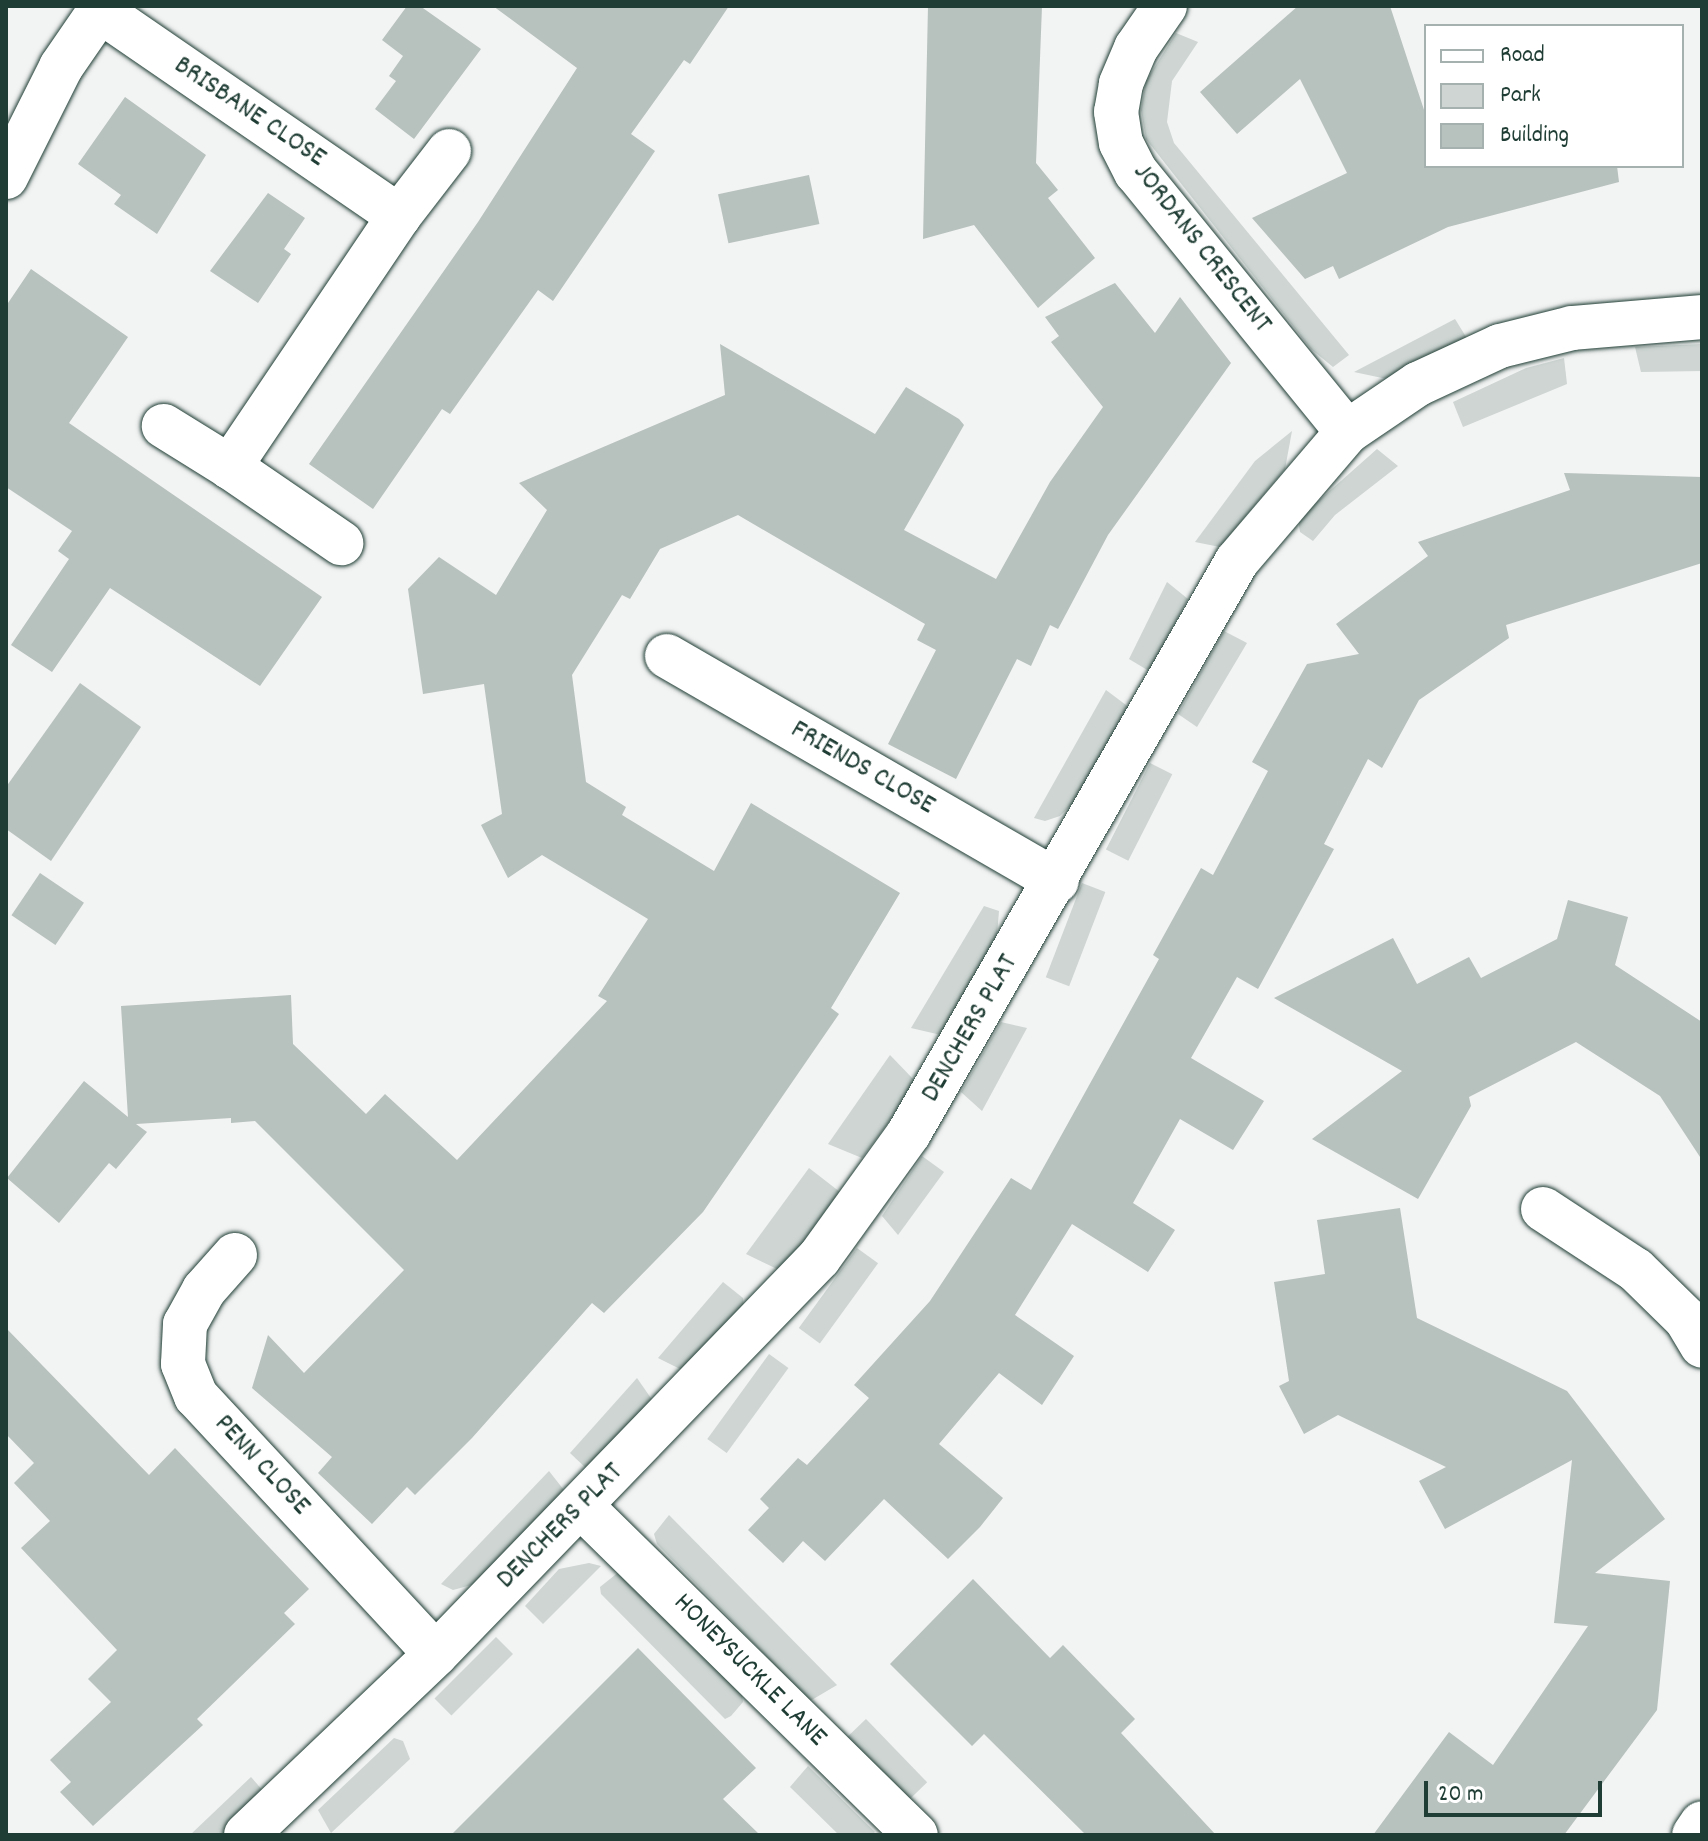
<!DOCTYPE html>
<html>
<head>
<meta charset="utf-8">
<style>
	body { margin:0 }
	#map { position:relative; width:1708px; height:1841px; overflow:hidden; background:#f2f3f3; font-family:Dekko,sans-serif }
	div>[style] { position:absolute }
	.green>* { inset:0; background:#ced5d3; transform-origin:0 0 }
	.building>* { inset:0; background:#b7c1bd; transform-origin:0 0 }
	.roads { filter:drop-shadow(0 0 2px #1f3d34) drop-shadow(0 0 2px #1f3d34) }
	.street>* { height:44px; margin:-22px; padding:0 22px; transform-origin:22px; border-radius:22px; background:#fff }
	span { translate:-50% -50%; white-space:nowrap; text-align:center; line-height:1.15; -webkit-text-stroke:6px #fff; paint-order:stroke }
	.street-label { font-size:28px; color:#1f3d34 }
	.frame { position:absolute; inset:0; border:8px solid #1f3d34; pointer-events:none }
	.legend { position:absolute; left:1424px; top:24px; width:260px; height:144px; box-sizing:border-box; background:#fff; border:2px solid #a5b1ae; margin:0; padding:10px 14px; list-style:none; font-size:24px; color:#1f3d34 }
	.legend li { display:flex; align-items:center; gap:16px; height:40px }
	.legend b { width:40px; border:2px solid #a5b1ae }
	.scale { position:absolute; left:1424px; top:1781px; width:178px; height:36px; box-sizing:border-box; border:4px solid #1f3d34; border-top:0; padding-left:10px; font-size:24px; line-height:28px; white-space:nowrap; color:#1f3d34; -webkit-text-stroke:6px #fff; paint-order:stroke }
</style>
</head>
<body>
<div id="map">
	<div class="green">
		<i style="clip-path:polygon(1176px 33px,1198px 42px,1172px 81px,1167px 122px,1174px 143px,1349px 355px,1333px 367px,1311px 349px,1146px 139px,1141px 110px,1146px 81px)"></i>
		<i style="clip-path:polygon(1455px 319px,1468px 340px,1387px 379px,1354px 372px)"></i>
		<i style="clip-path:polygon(1702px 344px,1702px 371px,1641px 372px,1635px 347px)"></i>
		<i style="clip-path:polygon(1564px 358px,1567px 384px,1463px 427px,1453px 402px,1526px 368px)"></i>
		<i style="clip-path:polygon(1292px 431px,1285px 469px,1220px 547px,1195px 542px,1255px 461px)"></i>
		<i style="clip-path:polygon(1377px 449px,1398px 466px,1335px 515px,1313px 541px,1300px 532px,1298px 519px)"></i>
		<i style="clip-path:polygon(1167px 582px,1188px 599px,1149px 671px,1129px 659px)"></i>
		<i style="clip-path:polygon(1224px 631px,1247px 643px,1197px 727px,1178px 714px)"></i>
		<i style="clip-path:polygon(1106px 690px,1130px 708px,1074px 802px,1060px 816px,1045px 821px,1034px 818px)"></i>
		<i style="left:1150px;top:763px;width:25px;height:97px;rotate:27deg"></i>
		<i style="left:1082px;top:883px;width:25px;height:101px;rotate:21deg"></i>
		<i style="clip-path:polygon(984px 906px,999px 911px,996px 946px,941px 1035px,911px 1028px)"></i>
		<i style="clip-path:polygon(1001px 1022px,1027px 1028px,982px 1111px,961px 1092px)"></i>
		<i style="clip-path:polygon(890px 1055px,915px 1081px,888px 1123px,862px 1158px,828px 1144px)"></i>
		<i style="clip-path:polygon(922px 1156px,944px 1172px,898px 1235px,882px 1216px)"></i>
		<i style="clip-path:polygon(809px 1168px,840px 1192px,801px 1248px,777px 1269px,746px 1254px)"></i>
		<i style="left:857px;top:1248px;width:26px;height:99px;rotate:36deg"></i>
		<i style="clip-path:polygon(723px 1282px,743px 1298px,744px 1308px,686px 1372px,658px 1358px)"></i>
		<i style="left:769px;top:1354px;width:24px;height:105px;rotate:36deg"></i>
		<i style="clip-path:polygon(637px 1378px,655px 1404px,589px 1471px,570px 1453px)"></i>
		<i style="clip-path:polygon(549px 1471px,567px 1494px,475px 1584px,453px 1590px,441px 1584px)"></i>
		<i style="clip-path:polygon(669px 1515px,837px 1685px,810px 1701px,657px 1544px,654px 1534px)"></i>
		<i style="clip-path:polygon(589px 1563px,601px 1566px,543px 1624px,525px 1606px,559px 1569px)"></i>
		<i style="clip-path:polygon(620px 1571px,742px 1695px,743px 1702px,731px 1716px,725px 1719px,601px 1594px,600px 1587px)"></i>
		<i style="left:496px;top:1637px;width:24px;height:87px;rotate:45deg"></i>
		<i style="left:866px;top:1719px;width:88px;height:30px;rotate:46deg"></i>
		<i style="clip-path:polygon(394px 1738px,403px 1741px,410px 1759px,331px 1833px,318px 1810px)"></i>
		<i style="clip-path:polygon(808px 1766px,875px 1832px,872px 1835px,839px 1835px,790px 1787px)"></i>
		<i style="clip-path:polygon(251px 1777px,264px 1792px,229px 1835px,190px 1835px)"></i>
	</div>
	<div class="building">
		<i style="clip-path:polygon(407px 6px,420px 6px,481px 49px,414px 139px,375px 109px,396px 81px,389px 76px,403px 56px,382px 40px)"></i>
		<i style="clip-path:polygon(493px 6px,729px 6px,690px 64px,684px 60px,631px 134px,655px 151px,553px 301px,538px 290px,450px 414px,442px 409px,373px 509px,309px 464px,478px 222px,577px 68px)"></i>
		<i style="clip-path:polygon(928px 6px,1042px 6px,1036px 163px,1058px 190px,1048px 198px,1095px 258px,1038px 308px,974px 225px,923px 239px)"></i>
		<i style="clip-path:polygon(1298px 6px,1390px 6px,1426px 116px,1426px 166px,1617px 166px,1619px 182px,1448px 227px,1339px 279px,1333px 266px,1305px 279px,1252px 218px,1347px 173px,1300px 79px,1237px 134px,1200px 92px)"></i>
		<i style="clip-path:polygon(125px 97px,206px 155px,157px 234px,114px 204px,121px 195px,78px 164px)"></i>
		<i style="left:809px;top:175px;width:50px;height:93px;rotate:78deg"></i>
		<i style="clip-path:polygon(268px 193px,305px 218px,284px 249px,291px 254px,258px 303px,210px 271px)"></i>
		<i style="clip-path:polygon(31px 269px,128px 337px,69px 423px,322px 597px,260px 686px,110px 588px,52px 672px,11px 645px,69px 559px,58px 551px,72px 531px,6px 487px,6px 306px)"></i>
		<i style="clip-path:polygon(1115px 283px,1155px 333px,1180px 297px,1231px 363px,1108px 535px,1058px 629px,1050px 625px,1031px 666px,1017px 659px,956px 779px,888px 744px,936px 650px,917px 640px,925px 624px,738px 515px,660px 549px,630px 599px,622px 595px,572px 675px,586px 782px,626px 807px,622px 815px,714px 871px,751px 803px,900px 893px,831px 1008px,839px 1014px,703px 1212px,604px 1313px,592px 1303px,472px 1438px,415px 1495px,407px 1487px,372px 1524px,318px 1473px,332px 1457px,252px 1388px,268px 1335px,304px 1373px,404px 1270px,255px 1121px,231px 1123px,231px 1118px,136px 1124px,147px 1132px,116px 1169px,109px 1163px,59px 1223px,7px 1178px,84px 1081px,128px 1117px,121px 1006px,291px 995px,293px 1044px,366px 1114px,385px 1094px,457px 1160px,607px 1001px,598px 996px,648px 919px,542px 855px,508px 878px,481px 825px,502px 814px,484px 684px,423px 694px,408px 589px,439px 557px,496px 595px,547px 510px,519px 483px,725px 395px,720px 344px,875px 434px,906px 387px,959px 419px,964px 425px,904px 530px,996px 579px,1050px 482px,1103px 407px,1051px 342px,1059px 336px,1045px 317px)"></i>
		<i style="clip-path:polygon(1564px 473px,1702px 477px,1702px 563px,1506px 625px,1509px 638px,1419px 700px,1382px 768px,1368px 759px,1324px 844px,1334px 849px,1258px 989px,1237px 977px,1191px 1058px,1264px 1101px,1233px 1150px,1180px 1119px,1133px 1203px,1175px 1230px,1148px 1272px,1072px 1224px,1015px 1315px,1074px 1356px,1042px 1405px,999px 1373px,939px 1444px,1003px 1498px,980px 1527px,948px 1559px,884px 1499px,825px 1561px,803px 1541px,783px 1563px,748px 1530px,769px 1508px,760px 1499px,798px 1458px,807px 1465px,869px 1398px,854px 1385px,930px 1301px,1011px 1178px,1031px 1190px,1159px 959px,1153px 955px,1201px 868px,1213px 875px,1268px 771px,1252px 762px,1307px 664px,1359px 654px,1336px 624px,1428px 556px,1418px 542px,1570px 490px)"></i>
		<i style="clip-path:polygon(80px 683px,141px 727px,51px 861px,6px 829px,6px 787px)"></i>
		<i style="left:40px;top:873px;width:53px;height:51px;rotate:34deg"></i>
		<i style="clip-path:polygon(1568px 900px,1628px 917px,1615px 965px,1702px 1022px,1702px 1160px,1660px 1096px,1576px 1042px,1469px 1097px,1471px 1106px,1418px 1199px,1312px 1139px,1402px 1071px,1274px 998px,1393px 938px,1417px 984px,1469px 957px,1481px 978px,1557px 939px)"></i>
		<i style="clip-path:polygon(1400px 1208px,1417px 1318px,1567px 1391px,1665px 1519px,1595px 1573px,1670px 1581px,1657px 1710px,1564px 1835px,1373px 1835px,1449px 1732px,1493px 1765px,1588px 1626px,1554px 1623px,1572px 1460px,1445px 1529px,1419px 1481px,1446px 1467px,1338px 1415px,1304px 1434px,1279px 1386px,1289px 1381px,1274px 1282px,1325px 1274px,1317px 1220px)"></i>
		<i style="clip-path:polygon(6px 1328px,149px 1475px,175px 1448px,309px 1589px,284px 1613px,295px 1624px,197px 1719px,203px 1725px,93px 1826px,60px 1792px,71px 1782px,50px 1760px,111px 1702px,88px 1679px,117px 1650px,21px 1548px,50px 1521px,14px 1483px,34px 1463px,6px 1434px)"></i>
		<i style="clip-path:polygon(973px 1579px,1050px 1658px,1063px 1645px,1135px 1719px,1121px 1733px,1216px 1835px,1086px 1835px,984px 1734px,972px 1746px,890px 1664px)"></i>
		<i style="clip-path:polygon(638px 1648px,756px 1768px,723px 1799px,760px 1835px,451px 1835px)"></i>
	</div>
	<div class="roads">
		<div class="street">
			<i style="left:1165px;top:6px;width:51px;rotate:124.6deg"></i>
			<i style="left:1136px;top:48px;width:39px;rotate:113deg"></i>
			<i style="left:1121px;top:84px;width:28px;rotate:100deg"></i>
			<i style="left:1116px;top:112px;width:31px;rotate:81deg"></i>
			<i style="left:1121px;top:143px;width:33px;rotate:63deg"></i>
			<i style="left:1136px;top:172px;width:335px;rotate:50.9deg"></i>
			<i style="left:99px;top:10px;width:364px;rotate:34.5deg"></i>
			<i style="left:399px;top:216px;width:303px;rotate:124deg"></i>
			<i style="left:230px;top:467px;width:78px;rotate:-148.2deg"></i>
			<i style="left:6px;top:177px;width:123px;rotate:-63.4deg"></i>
			<i style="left:61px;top:67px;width:74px;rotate:-55.5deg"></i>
			<i style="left:399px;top:216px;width:82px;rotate:-52.4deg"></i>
			<i style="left:230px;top:467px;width:135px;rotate:34.4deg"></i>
			<i style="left:667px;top:656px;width:450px;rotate:30deg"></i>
			<i style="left:1543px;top:1209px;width:111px;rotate:33.3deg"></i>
			<i style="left:1636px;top:1270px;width:70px;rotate:44.4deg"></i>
			<i style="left:1686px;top:1319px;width:31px;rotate:59deg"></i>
			<i style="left:235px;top:1255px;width:47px;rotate:131.5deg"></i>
			<i style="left:204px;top:1290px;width:39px;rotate:119deg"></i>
			<i style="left:185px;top:1324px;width:40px;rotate:92.9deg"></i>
			<i style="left:183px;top:1364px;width:35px;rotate:68deg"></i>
			<i style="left:196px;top:1396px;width:352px;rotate:47.1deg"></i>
			<i style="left:582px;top:1507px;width:468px;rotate:44.5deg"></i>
			<i style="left:246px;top:1835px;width:262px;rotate:-43.6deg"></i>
			<i style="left:436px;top:1654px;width:551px;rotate:-45.96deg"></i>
			<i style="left:819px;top:1258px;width:154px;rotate:-54.2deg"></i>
			<i style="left:909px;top:1133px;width:659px;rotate:-60.17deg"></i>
			<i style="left:1237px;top:561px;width:170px;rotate:-49.5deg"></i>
			<i style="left:1347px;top:432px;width:86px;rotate:-34.1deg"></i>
			<i style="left:1418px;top:384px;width:90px;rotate:-24.9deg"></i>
			<i style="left:1500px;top:346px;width:74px;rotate:-14deg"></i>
			<i style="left:1572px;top:328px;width:130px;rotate:-4.8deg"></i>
			<i style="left:1694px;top:1835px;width:14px;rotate:-56deg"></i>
		</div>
	</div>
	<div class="street-label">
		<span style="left:249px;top:113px;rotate:34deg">BRISBANE CLOSE</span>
		<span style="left:1201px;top:249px;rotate:52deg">JORDANS CRESCENT</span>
		<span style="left:862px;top:769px;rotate:30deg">FRIENDS CLOSE</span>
		<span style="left:971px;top:1029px;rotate:-60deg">DENCHERS PLAT</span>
		<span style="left:261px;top:1466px;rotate:47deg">PENN CLOSE</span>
		<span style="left:561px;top:1527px;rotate:-45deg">DENCHERS PLAT</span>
		<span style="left:749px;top:1671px;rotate:45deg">HONEYSUCKLE LANE</span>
	</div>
	<div class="frame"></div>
	<ul class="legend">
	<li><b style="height:10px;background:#fff"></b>Road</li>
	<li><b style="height:22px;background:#ced5d3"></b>Park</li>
	<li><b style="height:22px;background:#b7c1bd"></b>Building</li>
	</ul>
	<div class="scale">20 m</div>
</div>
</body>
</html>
